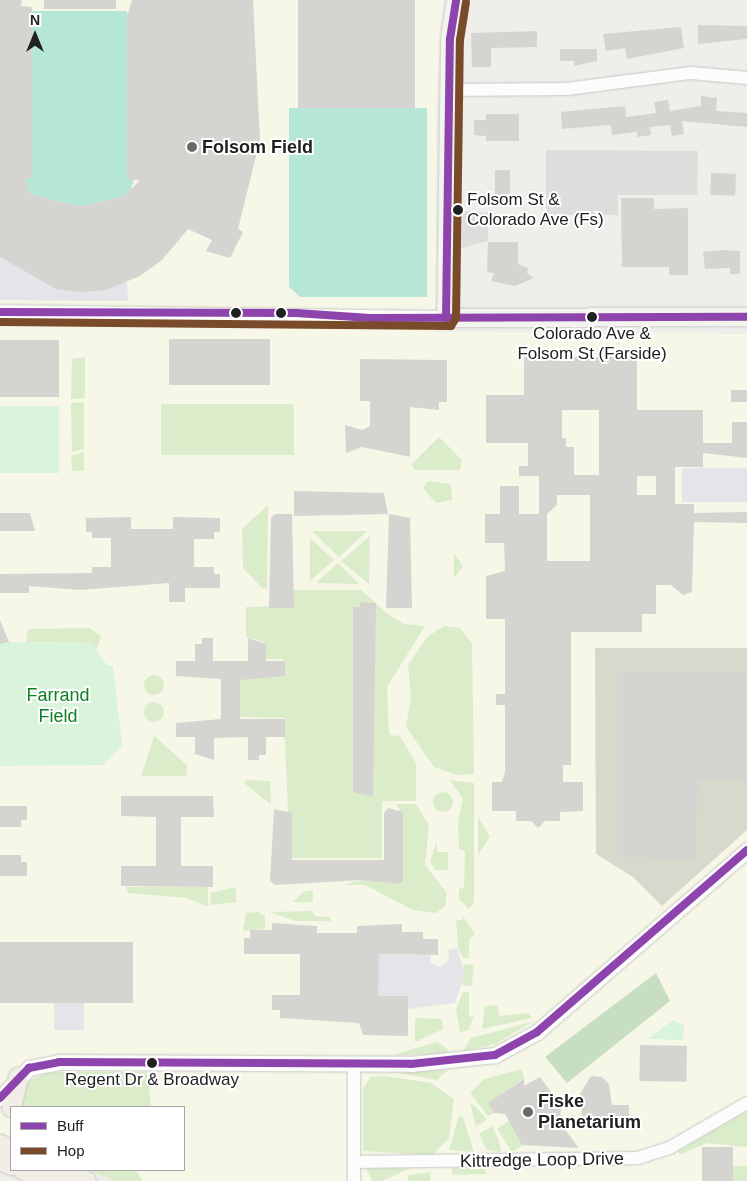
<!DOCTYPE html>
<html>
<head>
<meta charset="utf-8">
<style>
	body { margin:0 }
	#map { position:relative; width:747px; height:1181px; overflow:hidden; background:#efeeea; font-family:Arial,sans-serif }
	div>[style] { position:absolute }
	.residential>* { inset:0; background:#dedddb }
	.education>* { inset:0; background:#f7f7e7 }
	.construction>* { inset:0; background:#d8d8cc }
	.grass>* { inset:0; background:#daecca; transform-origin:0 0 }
	.round { border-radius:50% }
	.forest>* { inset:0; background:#c8dec0 }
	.park>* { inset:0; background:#d9f4db; transform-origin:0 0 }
	.pitch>* { inset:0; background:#b6e6d5 }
	.plaza>* { inset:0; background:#e5e4e8; transform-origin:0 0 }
	.building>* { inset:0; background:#d6d4d1; transform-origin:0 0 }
	.roads { filter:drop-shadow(0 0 1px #c8c8c6) drop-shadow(0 0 1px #c8c8c6) }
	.minor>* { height:12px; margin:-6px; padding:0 6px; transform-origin:6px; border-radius:6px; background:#fdfcfc }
	.tertiary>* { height:15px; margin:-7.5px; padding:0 7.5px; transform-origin:7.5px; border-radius:7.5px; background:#fdfcfc }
	.secondary>* { height:18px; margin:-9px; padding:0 9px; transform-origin:9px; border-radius:9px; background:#f3f4ed }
	.primary>* { height:19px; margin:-9.5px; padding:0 9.5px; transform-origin:9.5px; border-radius:9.5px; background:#f2ede6 }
	.bus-1>* { height:8px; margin:-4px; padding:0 4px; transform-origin:4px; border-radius:4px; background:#8e44ad }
	.bus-2>* { height:8px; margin:-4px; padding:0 4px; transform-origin:4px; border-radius:4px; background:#7a4b2a }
	.dots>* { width:14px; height:14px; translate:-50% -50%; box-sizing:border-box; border:2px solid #fff; border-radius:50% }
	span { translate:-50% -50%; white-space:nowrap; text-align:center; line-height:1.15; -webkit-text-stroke:4px #fff; paint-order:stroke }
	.bus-label { font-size:17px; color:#212121 }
	.left { translate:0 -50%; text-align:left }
	.poi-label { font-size:18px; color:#212121; font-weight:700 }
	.park-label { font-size:18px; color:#0d811f }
	.street-label { font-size:18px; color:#212121 }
	.legend { position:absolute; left:10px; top:1106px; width:175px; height:65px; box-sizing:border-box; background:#fff; border:1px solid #a6a6a6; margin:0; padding:6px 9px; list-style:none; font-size:15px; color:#212121 }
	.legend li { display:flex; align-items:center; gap:10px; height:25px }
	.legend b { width:25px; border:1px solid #a6a6a6 }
	.north { position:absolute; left:10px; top:10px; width:50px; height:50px; -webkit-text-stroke:4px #fff; paint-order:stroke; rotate:0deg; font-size:14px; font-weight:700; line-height:20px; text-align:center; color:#212121 }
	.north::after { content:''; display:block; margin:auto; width:18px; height:22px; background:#212121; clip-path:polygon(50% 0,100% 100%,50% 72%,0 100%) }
</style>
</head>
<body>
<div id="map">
	<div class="residential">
		<i style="clip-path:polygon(546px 150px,698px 151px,697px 195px,618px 195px,618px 215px,546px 215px)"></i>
		<i style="clip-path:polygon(463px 211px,488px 212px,488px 241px,462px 248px)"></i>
	</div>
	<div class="education">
		<i style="clip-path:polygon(0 0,443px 0,436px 107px,437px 332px,747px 334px,747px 1181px,119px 1181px,91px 1170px,184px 1170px,184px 1107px,11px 1107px,11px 1141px,0 1135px)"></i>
	</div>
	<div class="construction">
		<i style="clip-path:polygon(595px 648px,747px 648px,747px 830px,662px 906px,633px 877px,596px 854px)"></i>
	</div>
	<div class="grass">
		<i style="clip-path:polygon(85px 357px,85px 398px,71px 399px,72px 359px)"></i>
		<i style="clip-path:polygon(84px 402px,84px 449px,72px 452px,71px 403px)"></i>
		<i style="left:161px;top:404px;width:133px;height:51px"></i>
		<i style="clip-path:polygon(439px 437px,462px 460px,460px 470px,414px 470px,412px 464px)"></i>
		<i style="clip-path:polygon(84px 452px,84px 471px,72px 471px,71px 456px)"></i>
		<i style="clip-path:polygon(428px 481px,451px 484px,452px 500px,436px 503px,423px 488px)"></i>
		<i style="clip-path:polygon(268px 505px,267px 589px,262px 588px,243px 568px,242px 529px)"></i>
		<i style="clip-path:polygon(312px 531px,367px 531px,339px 557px)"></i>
		<i style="clip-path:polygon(370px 536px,369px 584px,341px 561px)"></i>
		<i style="clip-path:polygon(310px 538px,334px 560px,310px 581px)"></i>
		<i style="clip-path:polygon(454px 553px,463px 566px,454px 578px)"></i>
		<i style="clip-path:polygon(338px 563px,359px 584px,316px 583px)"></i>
		<i style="clip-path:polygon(292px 590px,361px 590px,389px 615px,404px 624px,425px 626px,387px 687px,389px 735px,400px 736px,416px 763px,416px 801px,382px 801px,382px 858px,290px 858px,284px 718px,238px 717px,238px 678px,284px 674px,284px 659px,264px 659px,264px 642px,246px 637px,246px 607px,292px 606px)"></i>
		<i style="clip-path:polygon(444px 626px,460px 628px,472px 644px,474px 774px,457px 775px,434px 767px,406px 727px,411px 697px,408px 665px,427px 637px)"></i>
		<i style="clip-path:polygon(89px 628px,101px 636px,96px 650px,90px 643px,26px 642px,28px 629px)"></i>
		<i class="round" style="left:144px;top:675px;width:20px;height:20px"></i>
		<i class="round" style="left:144px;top:702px;width:20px;height:20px"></i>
		<i style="clip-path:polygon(154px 736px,187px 765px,186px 776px,141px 776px)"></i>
		<i style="clip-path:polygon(247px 780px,270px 781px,271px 805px,244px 783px)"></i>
		<i style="clip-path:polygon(450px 780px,474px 783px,474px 903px,469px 909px,459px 899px,459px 889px,464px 888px,465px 851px,459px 849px,458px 821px,463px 799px)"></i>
		<i class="round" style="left:433px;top:792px;width:20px;height:20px"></i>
		<i style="clip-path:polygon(395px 804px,416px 804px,429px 825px,425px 865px,447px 893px,445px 906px,436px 913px,413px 910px,365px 885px,343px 885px,362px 880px,399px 884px,399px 808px)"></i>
		<i style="clip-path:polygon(478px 817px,490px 837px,478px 855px)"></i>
		<i style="clip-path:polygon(437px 842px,437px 852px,448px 852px,448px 870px,435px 870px,430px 861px)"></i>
		<i style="clip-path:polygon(125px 887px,208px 887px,208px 907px,187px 898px,128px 893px)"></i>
		<i style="clip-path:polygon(236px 887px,236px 902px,211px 905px,210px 893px)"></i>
		<i style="clip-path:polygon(313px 890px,313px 902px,293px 902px,303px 892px)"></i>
		<i style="clip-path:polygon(312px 911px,315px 916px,330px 917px,331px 921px,295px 921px,270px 912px)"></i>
		<i style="clip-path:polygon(258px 912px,265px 916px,265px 929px,243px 931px,246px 913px)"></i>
		<i style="clip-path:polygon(463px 916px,475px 934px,469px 940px,469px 958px,463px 958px,458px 948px,456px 920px,463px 920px)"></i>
		<i style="left:464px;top:964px;width:10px;height:21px;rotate:6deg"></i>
		<i style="clip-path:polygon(463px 992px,469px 992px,469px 1016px,474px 1017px,468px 1030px,460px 1032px,456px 1009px)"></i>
		<i style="clip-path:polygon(498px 1005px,499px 1016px,529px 1013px,532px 1018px,482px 1029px,485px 1006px)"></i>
		<i style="clip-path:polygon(415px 1018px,442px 1019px,443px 1029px,415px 1042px)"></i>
		<i style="clip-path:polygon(534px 1021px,495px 1044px,463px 1051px,471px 1038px)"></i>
		<i style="clip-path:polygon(436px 1042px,447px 1048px,448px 1054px,394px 1055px)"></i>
		<i style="clip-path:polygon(522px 1069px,525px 1085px,523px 1079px,489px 1103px,494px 1113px,488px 1116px,470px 1093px,484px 1079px)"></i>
		<i style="clip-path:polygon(448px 1070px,437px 1080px,398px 1073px)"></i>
		<i style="clip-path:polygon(49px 1072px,147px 1072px,151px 1107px,17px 1107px,26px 1082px)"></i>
		<i style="clip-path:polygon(384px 1076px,431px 1083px,454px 1099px,449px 1138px,432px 1155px,363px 1151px,363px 1088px,371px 1077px)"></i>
		<i style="clip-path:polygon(470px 1103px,476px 1107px,487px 1120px,476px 1126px)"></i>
		<i style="clip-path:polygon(747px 1111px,747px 1147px,707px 1143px,680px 1155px,678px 1151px)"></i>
		<i style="clip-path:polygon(459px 1116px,463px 1117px,474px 1152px,449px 1150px)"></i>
		<i style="left:509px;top:1121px;width:28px;height:14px;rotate:58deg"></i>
		<i style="clip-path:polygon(492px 1126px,499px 1141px,501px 1152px,487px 1150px,479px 1134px)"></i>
		<i style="left:733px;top:1166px;width:14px;height:15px"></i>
		<i style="clip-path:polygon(413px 1167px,382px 1181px,373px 1181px,365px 1168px)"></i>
		<i style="clip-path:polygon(452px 1168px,483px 1168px,487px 1174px,452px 1175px)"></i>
		<i style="clip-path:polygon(89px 1170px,135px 1170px,143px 1181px,114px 1181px)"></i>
		<i style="clip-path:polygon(430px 1172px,430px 1181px,408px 1181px,408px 1175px)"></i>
	</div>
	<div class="forest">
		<i style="clip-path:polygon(656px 973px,670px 1001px,567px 1083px,545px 1057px)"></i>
	</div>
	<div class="park">
		<i style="left:59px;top:406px;width:67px;height:59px;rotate:90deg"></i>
		<i style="clip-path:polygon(9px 642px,90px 643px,107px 665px,113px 666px,122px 745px,103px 765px,0 766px,0 644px)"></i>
		<i style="clip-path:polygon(673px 1020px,684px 1025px,683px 1040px,647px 1039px)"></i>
	</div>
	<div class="pitch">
		<i style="clip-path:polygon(298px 0,415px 0,415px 108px,427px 108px,427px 297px,300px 297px,289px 287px,289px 108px,298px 108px)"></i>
		<i style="clip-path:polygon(32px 11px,127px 11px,127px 180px,134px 180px,129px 195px,80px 207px,30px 194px,25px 178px,32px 177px)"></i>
	</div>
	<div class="plaza">
		<i style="clip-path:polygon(0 257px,50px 284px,109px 286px,127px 282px,128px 301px,0 300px)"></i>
		<i style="left:682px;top:468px;width:65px;height:34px"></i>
		<i style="clip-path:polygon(457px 948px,465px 974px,455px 1003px,408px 1009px,408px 996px,377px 996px,378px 954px,430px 955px,431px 963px,439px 967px,449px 960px,448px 950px)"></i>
		<i style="left:54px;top:1003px;width:30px;height:27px"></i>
	</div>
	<div class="building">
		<i style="clip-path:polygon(0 0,22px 0,21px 6px,32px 7px,32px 177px,25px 178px,30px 194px,80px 207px,124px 196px,140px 180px,127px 180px,127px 16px,132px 0,253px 0,260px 140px,238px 229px,243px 232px,230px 258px,206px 251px,212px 240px,188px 229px,162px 260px,140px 276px,106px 290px,80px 292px,56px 289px,0 257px)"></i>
		<i style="left:44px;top:0;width:72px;height:9px"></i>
		<i style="left:298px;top:0;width:117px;height:108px"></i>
		<i style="clip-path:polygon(698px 25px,747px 26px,747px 39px,698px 44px)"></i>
		<i style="clip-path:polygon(681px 27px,684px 48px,627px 59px,625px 48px,606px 51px,603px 34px)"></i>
		<i style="clip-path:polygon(537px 31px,537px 47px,491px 48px,491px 67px,472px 67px,471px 33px)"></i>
		<i style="clip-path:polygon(560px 49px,597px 49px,597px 61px,574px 66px,574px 61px,560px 61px)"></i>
		<i style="clip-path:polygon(701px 96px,717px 98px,716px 111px,747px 113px,747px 127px,682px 121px,684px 134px,672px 136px,670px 125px,650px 127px,651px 135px,637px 137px,637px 132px,612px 135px,611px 125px,562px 129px,561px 112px,625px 106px,626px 117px,656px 113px,654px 102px,668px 100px,670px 111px,701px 106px)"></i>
		<i style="clip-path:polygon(486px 114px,519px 114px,519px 141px,486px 141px,486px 136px,474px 135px,474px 120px,486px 120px)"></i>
		<i style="left:495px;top:170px;width:15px;height:27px"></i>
		<i style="left:711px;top:173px;width:25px;height:22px;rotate:2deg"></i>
		<i style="clip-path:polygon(621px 198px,654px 198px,654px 209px,688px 208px,688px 275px,669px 275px,669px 267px,622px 267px)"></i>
		<i style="clip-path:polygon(488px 242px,518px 242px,518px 264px,528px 268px,527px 273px,534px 278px,515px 286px,491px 281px,494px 273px,487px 272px)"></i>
		<i style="clip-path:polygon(724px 250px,740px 251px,740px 274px,730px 274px,730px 268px,705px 269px,703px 252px)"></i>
		<i style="left:169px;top:339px;width:101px;height:46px"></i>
		<i style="left:0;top:340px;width:59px;height:57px"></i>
		<i style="clip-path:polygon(evenodd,524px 357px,637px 357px,637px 410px,703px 410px,703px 443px,732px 443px,732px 422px,747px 422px,747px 458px,703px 453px,703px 467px,675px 467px,675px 504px,694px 504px,694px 513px,747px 512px,747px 523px,694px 522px,692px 592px,683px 595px,671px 585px,656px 585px,656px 614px,642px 614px,642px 632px,571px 632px,571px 765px,563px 765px,563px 782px,583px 782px,583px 811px,560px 812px,560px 821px,545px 821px,538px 828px,531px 821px,516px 821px,516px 811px,492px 811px,492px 782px,502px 782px,505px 772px,505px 705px,496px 705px,496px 694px,505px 694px,505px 619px,486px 619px,486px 576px,505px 571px,504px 543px,485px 543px,485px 514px,500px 514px,500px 486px,519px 486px,519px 514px,539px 514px,539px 476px,519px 476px,519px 466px,528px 466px,528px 443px,486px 443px,486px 395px,524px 395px,524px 357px,562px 410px,599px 410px,599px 475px,574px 475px,574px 447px,566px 447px,566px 438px,562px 438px,562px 410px,524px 357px,637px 476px,656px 476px,656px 495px,637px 495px,637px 476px,524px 357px,557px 495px,590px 495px,590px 561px,547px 561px,547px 514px,557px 505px,557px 495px)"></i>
		<i style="clip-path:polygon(360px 359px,447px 360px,447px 402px,439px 402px,439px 410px,410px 407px,410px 457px,362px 447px,346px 453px,345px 425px,362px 430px,370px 426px,370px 401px,360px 401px)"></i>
		<i style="left:731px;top:390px;width:16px;height:12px"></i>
		<i style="clip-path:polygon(294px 491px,384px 493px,388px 514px,294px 516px)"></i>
		<i style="clip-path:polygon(0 513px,30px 513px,35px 531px,0 531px)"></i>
		<i style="clip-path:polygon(275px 514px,292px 514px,294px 608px,269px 608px,271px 518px)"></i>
		<i style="clip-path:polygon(389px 514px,410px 518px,412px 608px,386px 608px)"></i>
		<i style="clip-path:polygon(131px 517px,131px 529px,173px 529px,173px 517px,220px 518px,220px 532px,214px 532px,214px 539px,194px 539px,194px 567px,214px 567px,214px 574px,220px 574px,220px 588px,185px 588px,185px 602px,169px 602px,169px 583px,80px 590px,29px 586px,29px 593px,0 593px,0 574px,92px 573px,92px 567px,111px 567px,111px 538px,92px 538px,92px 532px,86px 532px,86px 518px)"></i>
		<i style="clip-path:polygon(360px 602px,376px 603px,373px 796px,353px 792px,353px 607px,360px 607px)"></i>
		<i style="clip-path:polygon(0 620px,9px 642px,0 644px)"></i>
		<i style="clip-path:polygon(202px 638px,213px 638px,213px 661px,248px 661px,248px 638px,266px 644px,266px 661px,285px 661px,285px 676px,240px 680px,240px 719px,285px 719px,285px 737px,266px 737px,266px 755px,259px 755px,259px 760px,248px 760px,248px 737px,214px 738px,214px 760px,195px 754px,195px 737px,176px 737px,176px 723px,221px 719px,221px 679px,176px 676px,176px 661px,195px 661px,195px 644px,202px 644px)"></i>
		<i style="clip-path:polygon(617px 672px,747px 672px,747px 780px,698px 780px,696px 859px,617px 857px)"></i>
		<i style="clip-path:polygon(121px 796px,213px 796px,214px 817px,181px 817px,181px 866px,213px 866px,213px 887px,121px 886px,121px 866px,156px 866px,156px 817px,121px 816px)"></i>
		<i style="clip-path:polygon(0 806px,27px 806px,27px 820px,21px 820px,21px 827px,0 827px)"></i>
		<i style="clip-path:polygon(388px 808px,403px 812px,403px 881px,399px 884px,362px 880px,275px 885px,270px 881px,274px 809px,292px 813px,292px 860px,384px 860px,384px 813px)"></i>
		<i style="clip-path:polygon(0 855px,21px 855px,21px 862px,27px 862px,27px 876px,0 876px)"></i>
		<i style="clip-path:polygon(272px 923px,317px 926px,317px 933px,357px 933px,357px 926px,402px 924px,402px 932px,423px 932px,423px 939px,438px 939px,438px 955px,379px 954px,378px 996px,408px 996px,408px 1036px,363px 1035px,359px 1023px,280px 1018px,280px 1010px,272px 1010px,272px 995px,300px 995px,300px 954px,244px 954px,244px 938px,250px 938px,250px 930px,272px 930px)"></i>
		<i style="left:0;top:942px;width:133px;height:61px"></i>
		<i style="left:640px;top:1045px;width:47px;height:36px;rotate:1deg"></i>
		<i style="clip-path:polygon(591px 1076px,602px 1077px,609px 1084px,612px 1105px,629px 1105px,629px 1119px,583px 1122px,580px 1094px)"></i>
		<i style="clip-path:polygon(540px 1077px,561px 1105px,560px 1123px,579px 1148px,522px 1145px,505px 1114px,494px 1113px,488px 1103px,524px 1079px,524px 1086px)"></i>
		<i style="left:733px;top:1147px;width:34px;height:31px;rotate:90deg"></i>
	</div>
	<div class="roads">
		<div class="minor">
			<i style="left:449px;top:90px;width:118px;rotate:-0.5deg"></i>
			<i style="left:567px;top:89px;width:125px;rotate:-7.4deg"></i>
			<i style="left:691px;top:73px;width:56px;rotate:5.1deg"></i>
			<i style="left:354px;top:1064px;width:117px;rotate:90deg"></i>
			<i style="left:354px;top:1162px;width:284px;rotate:-0.8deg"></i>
			<i style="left:638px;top:1158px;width:35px;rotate:-18deg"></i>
			<i style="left:671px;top:1147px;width:88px;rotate:-30.1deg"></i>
		</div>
		<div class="tertiary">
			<i style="left:0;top:312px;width:446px;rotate:0.8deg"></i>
			<i style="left:0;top:1098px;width:42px;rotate:-46deg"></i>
			<i style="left:29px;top:1068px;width:31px;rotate:-11deg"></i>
			<i style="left:59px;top:1062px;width:352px;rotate:0.3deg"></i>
			<i style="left:411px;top:1064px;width:84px;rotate:-6.1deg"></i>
			<i style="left:495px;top:1055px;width:48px;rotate:-28.7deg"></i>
			<i style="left:537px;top:1032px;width:278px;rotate:-40.9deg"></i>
		</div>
		<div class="secondary">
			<i style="left:456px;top:0;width:39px;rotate:99deg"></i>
			<i style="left:450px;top:39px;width:279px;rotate:90.8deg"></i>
			<i style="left:446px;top:318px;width:301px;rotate:-0.2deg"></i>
		</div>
		<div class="primary">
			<i style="left:11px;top:1107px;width:31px;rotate:-77deg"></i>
			<i style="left:0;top:1144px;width:12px;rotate:24deg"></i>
			<i style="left:0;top:1160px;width:12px;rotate:24deg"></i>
			<i style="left:23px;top:1170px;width:31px;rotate:21deg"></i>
			<i style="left:59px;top:1170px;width:29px;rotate:22deg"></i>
		</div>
	</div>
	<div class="bus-1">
		<i style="left:0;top:312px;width:296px;rotate:0.2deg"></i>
		<i style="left:296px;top:313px;width:74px;rotate:3.9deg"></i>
		<i style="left:370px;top:318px;width:377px;rotate:-0.2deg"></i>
		<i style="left:446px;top:318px;width:279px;rotate:-89.2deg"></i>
		<i style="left:450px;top:39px;width:39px;rotate:-81deg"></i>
		<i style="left:0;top:1098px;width:42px;rotate:-46deg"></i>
		<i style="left:29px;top:1068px;width:31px;rotate:-11deg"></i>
		<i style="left:59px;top:1062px;width:352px;rotate:0.3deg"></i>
		<i style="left:411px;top:1064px;width:84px;rotate:-6.1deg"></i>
		<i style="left:495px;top:1055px;width:48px;rotate:-28.7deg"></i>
		<i style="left:537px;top:1032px;width:278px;rotate:-40.9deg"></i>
	</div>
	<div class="bus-2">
		<i style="left:0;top:322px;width:451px;rotate:0.5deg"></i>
		<i style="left:451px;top:326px;width:9px;rotate:-58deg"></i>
		<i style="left:456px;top:318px;width:278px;rotate:-89.2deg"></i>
		<i style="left:460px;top:40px;width:38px;rotate:-81deg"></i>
	</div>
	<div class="dots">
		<i style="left:192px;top:147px;background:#696967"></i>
		<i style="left:458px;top:210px;background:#212121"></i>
		<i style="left:236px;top:313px;background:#212121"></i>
		<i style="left:281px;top:313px;background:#212121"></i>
		<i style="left:592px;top:317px;background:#212121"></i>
		<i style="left:152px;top:1063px;background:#212121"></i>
		<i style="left:528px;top:1112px;background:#696967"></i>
	</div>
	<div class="bus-label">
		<span class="left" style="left:467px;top:210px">Folsom St &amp;<br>Colorado Ave (Fs)</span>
		<span style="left:592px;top:344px">Colorado Ave &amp;<br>Folsom St (Farside)</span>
		<span style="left:152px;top:1080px">Regent Dr &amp; Broadway</span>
	</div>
	<div class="poi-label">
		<span class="left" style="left:202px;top:147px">Folsom Field</span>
		<span class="left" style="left:538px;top:1112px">Fiske<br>Planetarium</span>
	</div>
	<div class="park-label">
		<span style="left:58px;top:706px">Farrand<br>Field</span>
	</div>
	<div class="street-label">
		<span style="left:542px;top:1160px;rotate:-1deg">Kittredge Loop Drive</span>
	</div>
	<ul class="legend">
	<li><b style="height:6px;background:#8e44ad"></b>Buff</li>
	<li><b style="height:6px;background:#7a4b2a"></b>Hop</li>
	</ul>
	<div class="north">N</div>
</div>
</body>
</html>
